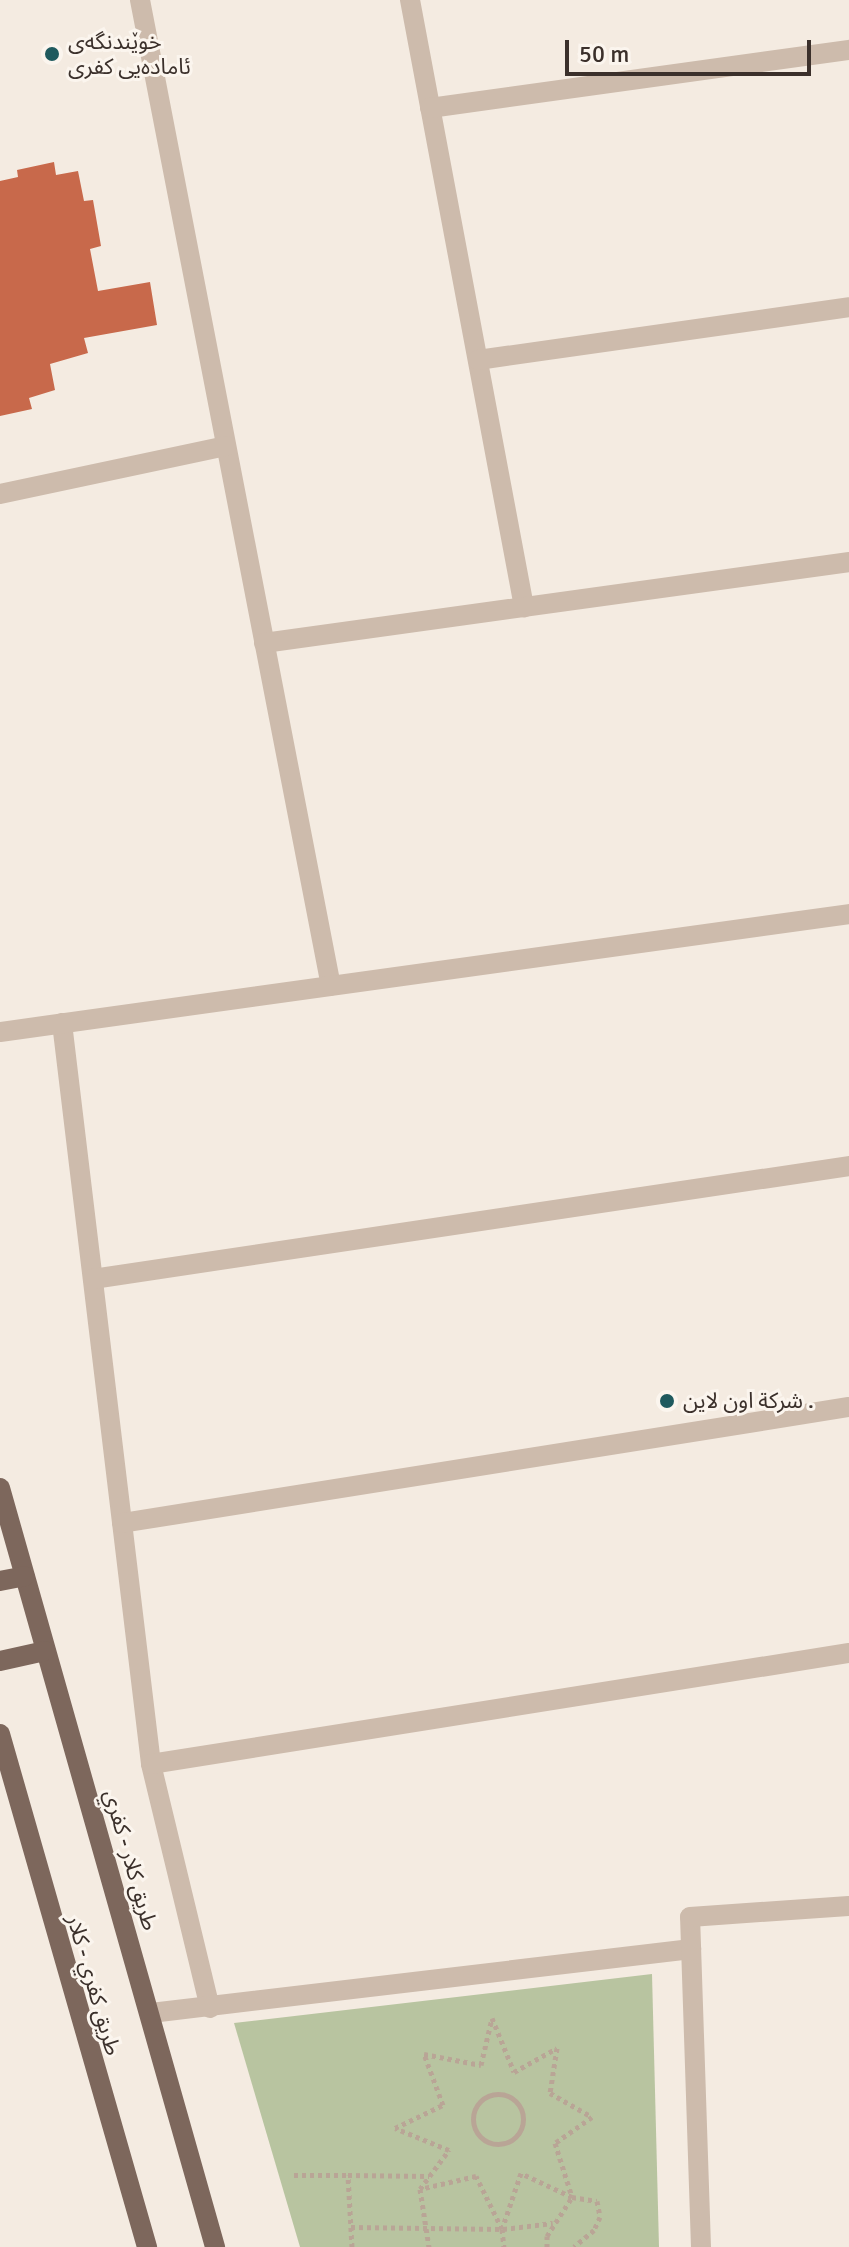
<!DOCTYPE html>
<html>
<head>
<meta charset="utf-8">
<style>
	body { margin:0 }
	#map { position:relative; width:849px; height:2247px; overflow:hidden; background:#f4ebe1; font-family:Signika,"Noto Sans Arabic",sans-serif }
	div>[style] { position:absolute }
	.green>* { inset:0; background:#b8c4a0 }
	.building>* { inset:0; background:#c8694b }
	.path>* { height:5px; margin-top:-2.5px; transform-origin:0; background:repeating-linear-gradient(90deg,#b9a596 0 4px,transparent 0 8px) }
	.path>.ring { margin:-2.5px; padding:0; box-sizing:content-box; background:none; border:5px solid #b9a596; border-radius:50% }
	.minor>* { height:20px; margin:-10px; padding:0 10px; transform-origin:10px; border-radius:10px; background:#cdbbac }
	.major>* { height:20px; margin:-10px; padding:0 10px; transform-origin:10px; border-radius:10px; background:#7d675c }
	.dots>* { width:22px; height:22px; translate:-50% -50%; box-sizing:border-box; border:4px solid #fbf5ee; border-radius:50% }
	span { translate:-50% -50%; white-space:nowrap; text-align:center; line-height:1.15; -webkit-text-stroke:6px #fbf5ee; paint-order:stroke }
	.poi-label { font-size:22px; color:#3b302b }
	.left { translate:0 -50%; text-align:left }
	.street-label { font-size:22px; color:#3b302b }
	.scale { position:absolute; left:565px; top:40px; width:246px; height:36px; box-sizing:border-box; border:4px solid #3b302b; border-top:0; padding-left:10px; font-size:24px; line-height:28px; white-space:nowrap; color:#3b302b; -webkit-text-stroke:6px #fbf5ee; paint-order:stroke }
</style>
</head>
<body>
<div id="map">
	<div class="green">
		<i style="clip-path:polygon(652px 1974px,659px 2247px,300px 2247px,234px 2023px)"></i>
	</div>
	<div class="building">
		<i style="clip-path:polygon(54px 162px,56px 175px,78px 171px,84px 201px,93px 200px,101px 246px,90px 249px,98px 291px,150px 282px,157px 325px,84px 338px,88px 353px,50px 364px,55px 390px,29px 398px,32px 409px,0 416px,0 181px,18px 177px,17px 170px)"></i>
	</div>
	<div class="path">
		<i style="left:492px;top:2018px;width:58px;rotate:67.8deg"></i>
		<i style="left:514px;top:2072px;width:49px;rotate:-29.2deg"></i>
		<i style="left:557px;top:2048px;width:46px;rotate:98.8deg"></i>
		<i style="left:550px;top:2093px;width:48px;rotate:29.7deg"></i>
		<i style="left:592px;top:2117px;width:45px;rotate:144.9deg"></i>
		<i style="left:555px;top:2143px;width:57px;rotate:72.5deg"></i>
		<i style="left:572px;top:2197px;width:56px;rotate:-154.8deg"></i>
		<i style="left:521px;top:2173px;width:59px;rotate:108.7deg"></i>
		<i style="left:502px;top:2229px;width:59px;rotate:-116.1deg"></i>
		<i style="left:476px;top:2176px;width:57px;rotate:166.9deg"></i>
		<i style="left:420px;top:2189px;width:49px;rotate:-53.4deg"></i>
		<i style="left:449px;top:2150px;width:58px;rotate:-157.8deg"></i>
		<i style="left:395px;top:2128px;width:53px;rotate:-25.6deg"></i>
		<i style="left:443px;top:2105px;width:54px;rotate:-110.4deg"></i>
		<i style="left:424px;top:2054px;width:58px;rotate:10.9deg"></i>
		<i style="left:481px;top:2065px;width:48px;rotate:-76.8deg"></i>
		<i class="ring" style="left:473px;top:2094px;width:45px;height:45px"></i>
		<i style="left:294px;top:2175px;width:54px"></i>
		<i style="left:420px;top:2189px;width:59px;rotate:81.2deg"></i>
		<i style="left:351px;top:2227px;width:151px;rotate:0.8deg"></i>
		<i style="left:502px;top:2229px;width:18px;rotate:84deg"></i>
		<i style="left:503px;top:2229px;width:50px;rotate:-6.8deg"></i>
		<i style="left:352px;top:2247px;width:72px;rotate:-93.2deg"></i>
		<i style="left:348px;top:2175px;width:81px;rotate:0.7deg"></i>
		<i style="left:547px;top:2247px;width:11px;rotate:-90deg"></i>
		<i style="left:547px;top:2236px;width:46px;rotate:-57.3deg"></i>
		<i style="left:572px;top:2197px;width:25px;rotate:9deg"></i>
		<i style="left:597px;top:2201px;width:16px;rotate:79deg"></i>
		<i style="left:600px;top:2217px;width:14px;rotate:115deg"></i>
		<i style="left:594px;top:2230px;width:26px;rotate:140deg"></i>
	</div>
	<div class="minor">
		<i style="left:140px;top:0;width:1004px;rotate:79.04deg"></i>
		<i style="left:410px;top:0;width:618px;rotate:79.36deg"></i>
		<i style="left:430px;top:108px;width:423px;rotate:-7.9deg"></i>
		<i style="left:478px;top:360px;width:375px;rotate:-8.1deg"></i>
		<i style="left:0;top:494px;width:231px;rotate:-12deg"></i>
		<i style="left:264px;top:643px;width:591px;rotate:-7.88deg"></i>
		<i style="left:62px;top:1023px;width:746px;rotate:83.15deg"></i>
		<i style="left:0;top:1032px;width:857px;rotate:-7.91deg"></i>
		<i style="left:93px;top:1279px;width:764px;rotate:-8.5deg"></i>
		<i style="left:122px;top:1523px;width:736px;rotate:-9.07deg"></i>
		<i style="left:210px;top:2008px;width:251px;rotate:-103.6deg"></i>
		<i style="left:151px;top:1764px;width:707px;rotate:-9.04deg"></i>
		<i style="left:151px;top:2013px;width:544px;rotate:-6.76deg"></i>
		<i style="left:701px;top:2247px;width:330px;rotate:-91.9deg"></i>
		<i style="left:690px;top:1917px;width:159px;rotate:-4deg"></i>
	</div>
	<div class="major">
		<i style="left:0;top:1488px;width:789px;rotate:74.18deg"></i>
		<i style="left:0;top:1581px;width:25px;rotate:-11deg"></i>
		<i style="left:0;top:1661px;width:46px;rotate:-12.5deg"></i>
		<i style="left:0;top:1734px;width:534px;rotate:74.01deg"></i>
	</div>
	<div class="dots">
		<i style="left:52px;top:54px;background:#1f5a5e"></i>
		<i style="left:667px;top:1401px;background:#1f5a5e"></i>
	</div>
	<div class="poi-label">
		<span class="left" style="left:68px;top:54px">خوێندنگەی<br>ئامادەیی کفری</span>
		<span class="left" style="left:683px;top:1401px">شركة اون لاين .</span>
	</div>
	<div class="street-label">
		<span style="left:131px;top:1860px;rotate:74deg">طريق كلار - كفري</span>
		<span style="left:94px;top:1985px;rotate:74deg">طريق كفري - كلار</span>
	</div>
	<div class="scale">50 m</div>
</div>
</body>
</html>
